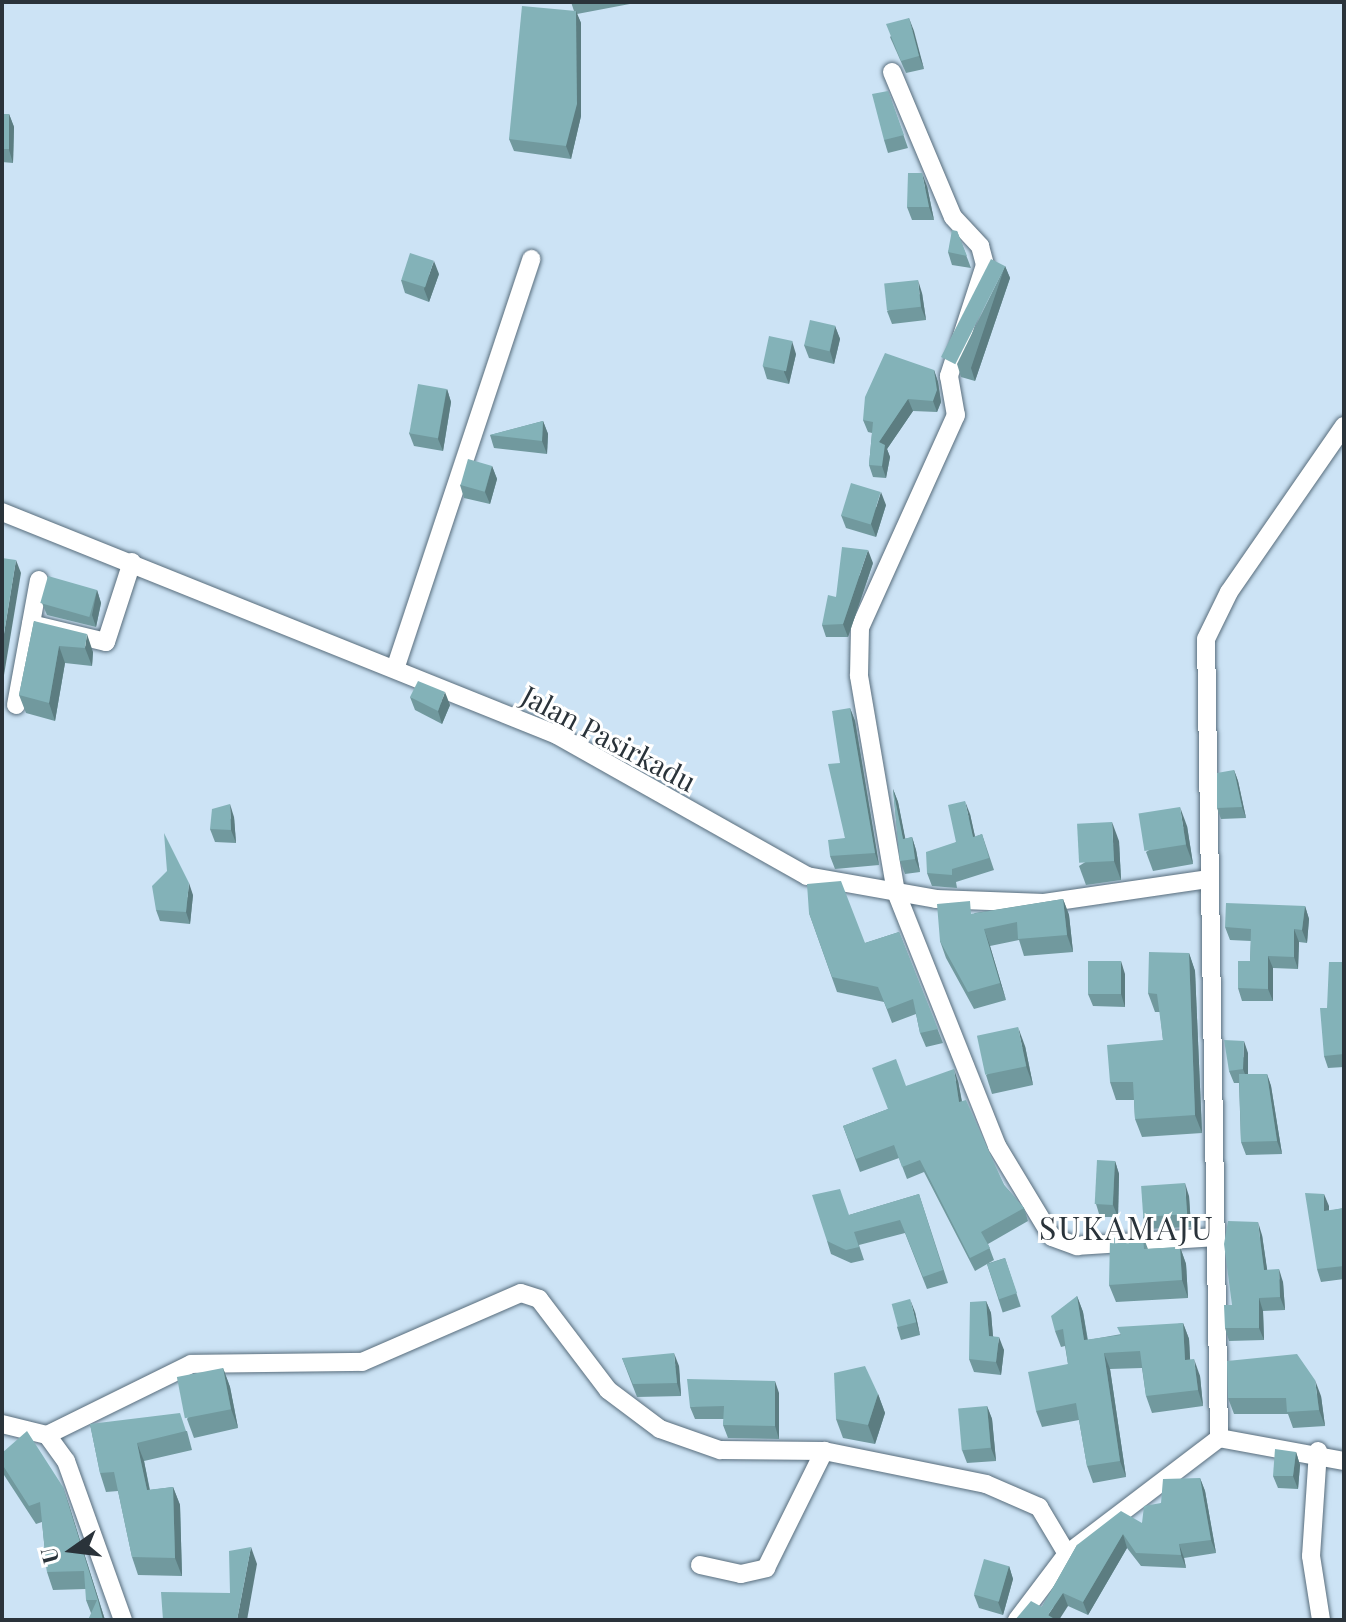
<!DOCTYPE html>
<html>
<head>
<meta charset="utf-8">
<style>
	body { margin:0 }
	#map { position:relative; width:1346px; height:1622px; overflow:hidden; background:#cce3f5; font-family:"Playfair Display",serif }
	div>[style] { position:absolute }
	.roads { filter:drop-shadow(0 0 2px #586d7c) drop-shadow(0 0 2px #586d7c) }
	.minor>* { height:18px; margin:-9px; padding:0 9px; transform-origin:9px; border-radius:9px; background:#fff }
	.wall>* { inset:0; background:#71999e; transform-origin:0 0 }
	.shaded-wall>* { inset:0; background:#5c7d81 }
	.building>* { inset:0; background:#83b2b8; transform-origin:0 0 }
	span { translate:-50% -50%; white-space:nowrap; text-align:center; line-height:1.15; -webkit-text-stroke:6px #fff; paint-order:stroke }
	.street-label { font-size:28px; color:#2a333a }
	.quarter-label { font-size:32px; color:#2a333a; letter-spacing:2px }
	.frame { position:absolute; inset:0; border:4px solid #2a333a; pointer-events:none }
	.north { position:absolute; left:32px; top:1510px; width:80px; height:80px; -webkit-text-stroke:6px #fff; paint-order:stroke; rotate:256deg; font-size:22px; font-weight:700; line-height:32px; text-align:center; color:#2a333a }
	.north::after { content:''; display:block; margin:auto; width:28px; height:36px; background:#2a333a; clip-path:polygon(50% 0,100% 100%,50% 72%,0 100%) }
</style>
</head>
<body>
<div id="map">
	<div class="roads">
		<div class="minor">
			<i style="left:892px;top:72px;width:157px;rotate:67.2deg"></i>
			<i style="left:953px;top:217px;width:40px;rotate:47deg"></i>
			<i style="left:980px;top:246px;width:20px;rotate:75deg"></i>
			<i style="left:985px;top:265px;width:117px;rotate:108deg"></i>
			<i style="left:949px;top:376px;width:40px;rotate:80deg"></i>
			<i style="left:956px;top:415px;width:234px;rotate:114.3deg"></i>
			<i style="left:860px;top:628px;width:48px;rotate:91.2deg"></i>
			<i style="left:859px;top:676px;width:219px;rotate:80.3deg"></i>
			<i style="left:896px;top:892px;width:273px;rotate:68.3deg"></i>
			<i style="left:997px;top:1146px;width:106px;rotate:58.9deg"></i>
			<i style="left:1052px;top:1237px;width:27px;rotate:20deg"></i>
			<i style="left:1077px;top:1246px;width:139px;rotate:-3.7deg"></i>
			<i style="left:2px;top:512px;width:598px;rotate:21.89deg"></i>
			<i style="left:557px;top:735px;width:287px;rotate:29.4deg"></i>
			<i style="left:807px;top:876px;width:131px;rotate:10.1deg"></i>
			<i style="left:936px;top:899px;width:108px;rotate:2.1deg"></i>
			<i style="left:1044px;top:903px;width:167px;rotate:-8.3deg"></i>
			<i style="left:31px;top:624px;width:77px;rotate:13.5deg"></i>
			<i style="left:106px;top:642px;width:84px;rotate:-72deg"></i>
			<i style="left:396px;top:666px;width:429px;rotate:-71.6deg"></i>
			<i style="left:16px;top:705px;width:127px;rotate:-79.6deg"></i>
			<i style="left:2px;top:1424px;width:46px;rotate:13.7deg"></i>
			<i style="left:47px;top:1435px;width:32px;rotate:54deg"></i>
			<i style="left:66px;top:1461px;width:169px;rotate:70.3deg"></i>
			<i style="left:47px;top:1435px;width:161px;rotate:-26.2deg"></i>
			<i style="left:191px;top:1364px;width:171px;rotate:-0.7deg"></i>
			<i style="left:362px;top:1362px;width:173px;rotate:-23.5deg"></i>
			<i style="left:521px;top:1293px;width:19px;rotate:18deg"></i>
			<i style="left:539px;top:1299px;width:114px;rotate:52.8deg"></i>
			<i style="left:608px;top:1390px;width:65px;rotate:36.9deg"></i>
			<i style="left:660px;top:1429px;width:64px;rotate:19.3deg"></i>
			<i style="left:720px;top:1450px;width:104px;rotate:0.6deg"></i>
			<i style="left:1219px;top:1438px;width:799px;rotate:-90.93deg"></i>
			<i style="left:1206px;top:639px;width:52px;rotate:-63.9deg"></i>
			<i style="left:1229px;top:592px;width:202px;rotate:-55.3deg"></i>
			<i style="left:1318px;top:1451px;width:105px;rotate:93.8deg"></i>
			<i style="left:1311px;top:1556px;width:65px;rotate:81.1deg"></i>
			<i style="left:700px;top:1565px;width:42px;rotate:12.4deg"></i>
			<i style="left:741px;top:1574px;width:26px;rotate:-13deg"></i>
			<i style="left:766px;top:1568px;width:131px;rotate:-63.6deg"></i>
			<i style="left:824px;top:1451px;width:165px;rotate:11.5deg"></i>
			<i style="left:986px;top:1484px;width:58px;rotate:23.5deg"></i>
			<i style="left:1039px;top:1507px;width:55px;rotate:59.2deg"></i>
			<i style="left:1017px;top:1620px;width:83px;rotate:-52.9deg"></i>
			<i style="left:1067px;top:1554px;width:191px;rotate:-37.3deg"></i>
			<i style="left:1219px;top:1438px;width:127px;rotate:10.4deg"></i>
		</div>
	</div>
	<div class="wall">
		<i style="clip-path:polygon(571px 2px,635px 3px,577px 14px,581px 23px,581px 116px,571px 159px,514px 151px,509px 139px,574px 11px)"></i>
		<i style="clip-path:polygon(909px 18px,924px 69px,906px 73px,890px 37px)"></i>
		<i style="clip-path:polygon(888px 91px,908px 148px,888px 153px,884px 140px)"></i>
		<i style="clip-path:polygon(2px 114px,9px 114px,14px 127px,13px 163px,2px 162px)"></i>
		<i style="clip-path:polygon(927px 186px,934px 220px,912px 220px,907px 207px)"></i>
		<i style="clip-path:polygon(957px 231px,971px 268px,952px 265px,948px 252px)"></i>
		<i style="clip-path:polygon(1005px 266px,1010px 278px,975px 381px,961px 377px,957px 364px)"></i>
		<i style="clip-path:polygon(439px 274px,429px 302px,405px 293px,401px 280px)"></i>
		<i style="clip-path:polygon(922px 293px,926px 320px,892px 324px,887px 311px)"></i>
		<i style="clip-path:polygon(835px 326px,840px 339px,834px 364px,809px 358px,804px 345px)"></i>
		<i style="clip-path:polygon(796px 354px,789px 384px,767px 379px,763px 366px)"></i>
		<i style="clip-path:polygon(934px 370px,938px 382px,941px 402px,937px 412px,913px 411px,887px 449px,890px 457px,886px 478px,873px 477px,869px 465px,872px 433px,868px 432px,863px 420px)"></i>
		<i style="clip-path:polygon(447px 389px,451px 402px,443px 451px,414px 446px,409px 433px)"></i>
		<i style="clip-path:polygon(543px 421px,548px 434px,547px 454px,494px 448px,490px 435px)"></i>
		<i style="clip-path:polygon(492px 466px,497px 479px,490px 504px,464px 498px,460px 485px)"></i>
		<i style="clip-path:polygon(886px 505px,876px 537px,846px 528px,841px 515px)"></i>
		<i style="clip-path:polygon(873px 563px,848px 637px,826px 637px,822px 625px,836px 597px)"></i>
		<i style="clip-path:polygon(97px 590px,101px 603px,96px 627px,47px 615px,42px 603px)"></i>
		<i style="clip-path:polygon(34px 621px,93px 652px,92px 666px,65px 663px,55px 721px,26px 713px,19px 695px)"></i>
		<i style="clip-path:polygon(410px 697px,450px 705px,442px 724px,415px 710px)"></i>
		<i style="clip-path:polygon(850px 708px,855px 721px,879px 865px,835px 869px,830px 856px,845px 838px,840px 763px)"></i>
		<i style="clip-path:polygon(1234px 770px,1238px 781px,1246px 818px,1221px 819px,1217px 808px)"></i>
		<i style="clip-path:polygon(893px 789px,898px 802px,905px 839px,912px 837px,916px 850px,920px 872px,905px 874px,900px 861px)"></i>
		<i style="clip-path:polygon(970px 814px,975px 837px,982px 834px,994px 870px,956px 882px,957px 888px,932px 886px,927px 873px,956px 842px)"></i>
		<i style="clip-path:polygon(234px 817px,236px 843px,215px 842px,210px 829px)"></i>
		<i style="clip-path:polygon(1187px 826px,1193px 864px,1153px 871px,1146px 852px)"></i>
		<i style="clip-path:polygon(1119px 841px,1121px 880px,1086px 885px,1079px 866px)"></i>
		<i style="clip-path:polygon(193px 895px,190px 924px,160px 921px,156px 910px)"></i>
		<i style="clip-path:polygon(1063px 899px,1069px 915px,1073px 952px,1024px 956px,1019px 940px,990px 946px,1006px 1000px,974px 1009px,946px 958px,940px 941px,975px 913px)"></i>
		<i style="clip-path:polygon(1305px 906px,1309px 919px,1307px 943px,1299px 942px,1298px 969px,1273px 968px,1273px 1001px,1242px 1001px,1238px 988px,1250px 961px,1251px 941px,1230px 940px,1225px 927px)"></i>
		<i style="clip-path:polygon(809px 913px,865px 943px,899px 932px,943px 1043px,926px 1047px,920px 1033px,916px 1014px,892px 1023px,884px 1002px,837px 992px)"></i>
		<i style="clip-path:polygon(1189px 953px,1195px 971px,1202px 1133px,1142px 1137px,1135px 1119px,1134px 1100px,1116px 1100px,1110px 1082px,1163px 1040px,1160px 1012px,1155px 1012px,1148px 993px)"></i>
		<i style="clip-path:polygon(1344px 962px,1344px 1067px,1328px 1068px,1324px 1056px)"></i>
		<i style="clip-path:polygon(1125px 974px,1125px 1007px,1093px 1006px,1088px 994px)"></i>
		<i style="clip-path:polygon(1025px 1046px,1033px 1085px,992px 1094px,986px 1075px)"></i>
		<i style="clip-path:polygon(1248px 1053px,1248px 1074px,1267px 1074px,1271px 1086px,1282px 1154px,1246px 1155px,1241px 1142px,1239px 1083px,1234px 1083px,1229px 1071px)"></i>
		<i style="clip-path:polygon(958px 1081px,962px 1101px,1004px 1185px,1024px 1208px,1028px 1221px,988px 1244px,994px 1260px,975px 1271px,924px 1172px,907px 1179px,899px 1158px,860px 1172px,843px 1126px,888px 1109px,906px 1086px)"></i>
		<i style="clip-path:polygon(1115px 1161px,1119px 1174px,1118px 1217px,1100px 1217px,1096px 1204px)"></i>
		<i style="clip-path:polygon(919px 1194px,948px 1283px,927px 1289px,905px 1233px,859px 1245px,864px 1260px,851px 1263px,831px 1254px,827px 1241px,849px 1215px)"></i>
		<i style="clip-path:polygon(1189px 1196px,1191px 1227px,1148px 1229px,1143px 1217px)"></i>
		<i style="clip-path:polygon(1329px 1206px,1329px 1211px,1344px 1208px,1344px 1279px,1321px 1282px,1317px 1269px)"></i>
		<i style="clip-path:polygon(1262px 1235px,1267px 1270px,1283px 1282px,1285px 1310px,1263px 1311px,1264px 1340px,1229px 1341px,1225px 1328px,1232px 1305px)"></i>
		<i style="clip-path:polygon(1143px 1236px,1148px 1249px,1180px 1247px,1186px 1264px,1188px 1298px,1116px 1302px,1109px 1285px)"></i>
		<i style="left:1005px;top:1258px;width:51px;height:19px;rotate:72deg"></i>
		<i style="clip-path:polygon(1077px 1296px,1083px 1312px,1088px 1340px,1183px 1323px,1189px 1339px,1190px 1360px,1200px 1376px,1203px 1406px,1152px 1413px,1146px 1396px,1142px 1368px,1110px 1369px,1126px 1477px,1093px 1483px,1087px 1466px,1079px 1420px,1042px 1427px,1036px 1411px,1068px 1364px,1065px 1346px,1061px 1347px,1055px 1331px)"></i>
		<i style="clip-path:polygon(986px 1301px,991px 1313px,993px 1336px,1004px 1350px,1001px 1375px,974px 1372px,969px 1359px)"></i>
		<i style="clip-path:polygon(915px 1312px,920px 1335px,901px 1340px,897px 1327px)"></i>
		<i style="clip-path:polygon(622px 1358px,679px 1366px,681px 1396px,637px 1397px)"></i>
		<i style="clip-path:polygon(223px 1368px,230px 1387px,238px 1428px,194px 1438px,187px 1419px)"></i>
		<i style="clip-path:polygon(779px 1393px,779px 1439px,728px 1438px,723px 1425px,724px 1419px,695px 1419px,690px 1407px)"></i>
		<i style="clip-path:polygon(878px 1394px,885px 1413px,875px 1444px,843px 1438px,836px 1419px)"></i>
		<i style="clip-path:polygon(1321px 1396px,1325px 1426px,1293px 1428px,1288px 1414px,1234px 1414px,1228px 1398px)"></i>
		<i style="clip-path:polygon(987px 1406px,992px 1419px,996px 1461px,967px 1463px,962px 1450px)"></i>
		<i style="clip-path:polygon(90px 1424px,187px 1431px,192px 1450px,144px 1461px,150px 1490px,173px 1487px,180px 1505px,182px 1576px,138px 1575px,132px 1557px,118px 1491px,106px 1492px,100px 1473px)"></i>
		<i style="clip-path:polygon(1296px 1452px,1300px 1465px,1298px 1489px,1278px 1488px,1273px 1476px)"></i>
		<i style="clip-path:polygon(2px 1453px,63px 1487px,105px 1620px,91px 1613px,86px 1600px,86px 1589px,53px 1590px,47px 1572px,42px 1522px,36px 1524px,4px 1475px,2px 1468px)"></i>
		<i style="clip-path:polygon(1200px 1478px,1205px 1491px,1216px 1553px,1184px 1558px,1186px 1568px,1141px 1566px,1127px 1548px,1088px 1615px,1068px 1606px,1042px 1607px,1077px 1545px,1142px 1523px,1161px 1503px)"></i>
		<i style="clip-path:polygon(1009px 1566px,1013px 1579px,1003px 1615px,979px 1608px,974px 1595px)"></i>
	</div>
	<div class="shaded-wall">
		<i style="clip-path:polygon(576px 11px,581px 23px,581px 116px,571px 159px,566px 146px)"></i>
		<i style="clip-path:polygon(909px 18px,914px 31px,924px 69px,919px 56px)"></i>
		<i style="clip-path:polygon(9px 114px,14px 127px,13px 163px,9px 150px)"></i>
		<i style="clip-path:polygon(922px 173px,927px 186px,934px 220px,929px 207px)"></i>
		<i style="clip-path:polygon(434px 261px,439px 274px,429px 302px,424px 289px)"></i>
		<i style="clip-path:polygon(1005px 266px,1010px 278px,975px 381px,971px 368px)"></i>
		<i style="clip-path:polygon(918px 280px,922px 293px,926px 320px,921px 307px)"></i>
		<i style="clip-path:polygon(835px 326px,840px 339px,834px 364px,830px 351px)"></i>
		<i style="clip-path:polygon(792px 341px,796px 354px,789px 384px,784px 372px)"></i>
		<i style="clip-path:polygon(934px 370px,938px 382px,941px 402px,937px 412px,933px 401px)"></i>
		<i style="clip-path:polygon(447px 389px,451px 402px,443px 451px,438px 439px)"></i>
		<i style="clip-path:polygon(908px 399px,913px 411px,887px 449px,890px 457px,886px 478px,882px 466px,879px 442px)"></i>
		<i style="clip-path:polygon(543px 421px,548px 434px,547px 454px,542px 441px)"></i>
		<i style="clip-path:polygon(492px 466px,497px 479px,490px 504px,485px 492px)"></i>
		<i style="clip-path:polygon(881px 492px,886px 505px,876px 537px,871px 524px)"></i>
		<i style="clip-path:polygon(868px 550px,873px 563px,848px 637px,843px 624px)"></i>
		<i style="clip-path:polygon(16px 560px,21px 573px,2px 687px,2px 646px)"></i>
		<i style="clip-path:polygon(97px 590px,101px 603px,96px 627px,92px 615px)"></i>
		<i style="clip-path:polygon(87px 634px,93px 652px,92px 666px,85px 648px)"></i>
		<i style="clip-path:polygon(59px 646px,65px 663px,55px 721px,49px 703px)"></i>
		<i style="clip-path:polygon(445px 692px,450px 705px,442px 724px,438px 711px)"></i>
		<i style="clip-path:polygon(850px 708px,855px 721px,879px 865px,875px 853px)"></i>
		<i style="clip-path:polygon(1234px 770px,1238px 781px,1246px 818px,1242px 807px)"></i>
		<i style="clip-path:polygon(893px 789px,898px 802px,908px 852px,903px 839px)"></i>
		<i style="clip-path:polygon(965px 801px,970px 814px,978px 850px,973px 837px)"></i>
		<i style="clip-path:polygon(230px 804px,234px 817px,236px 843px,231px 830px)"></i>
		<i style="clip-path:polygon(1180px 807px,1187px 826px,1193px 864px,1186px 845px)"></i>
		<i style="clip-path:polygon(1112px 822px,1119px 841px,1121px 880px,1114px 861px)"></i>
		<i style="clip-path:polygon(912px 837px,916px 850px,920px 872px,915px 859px)"></i>
		<i style="clip-path:polygon(189px 883px,193px 895px,190px 924px,186px 912px)"></i>
		<i style="clip-path:polygon(1063px 899px,1069px 915px,1073px 952px,1067px 935px)"></i>
		<i style="clip-path:polygon(1305px 906px,1309px 919px,1307px 943px,1302px 930px)"></i>
		<i style="clip-path:polygon(984px 929px,990px 946px,1006px 1000px,1000px 983px)"></i>
		<i style="clip-path:polygon(1294px 929px,1299px 942px,1298px 969px,1294px 957px)"></i>
		<i style="clip-path:polygon(1189px 953px,1195px 971px,1202px 1133px,1195px 1115px)"></i>
		<i style="clip-path:polygon(1268px 956px,1273px 968px,1273px 1001px,1268px 989px)"></i>
		<i style="clip-path:polygon(1121px 961px,1125px 974px,1125px 1007px,1121px 994px)"></i>
		<i style="clip-path:polygon(1018px 1027px,1025px 1046px,1033px 1085px,1026px 1066px)"></i>
		<i style="clip-path:polygon(1244px 1041px,1248px 1053px,1248px 1082px,1243px 1069px)"></i>
		<i style="clip-path:polygon(954px 1069px,958px 1081px,964px 1114px,959px 1102px)"></i>
		<i style="clip-path:polygon(1267px 1074px,1271px 1086px,1282px 1154px,1277px 1141px)"></i>
		<i style="clip-path:polygon(1115px 1161px,1119px 1174px,1118px 1217px,1113px 1205px)"></i>
		<i style="clip-path:polygon(1185px 1183px,1189px 1196px,1191px 1227px,1187px 1214px)"></i>
		<i style="clip-path:polygon(1324px 1194px,1329px 1206px,1329px 1224px,1324px 1211px)"></i>
		<i style="clip-path:polygon(1258px 1222px,1262px 1235px,1269px 1282px,1264px 1270px)"></i>
		<i style="clip-path:polygon(1180px 1247px,1186px 1264px,1188px 1298px,1182px 1280px)"></i>
		<i style="clip-path:polygon(1279px 1269px,1283px 1282px,1285px 1310px,1280px 1297px)"></i>
		<i style="clip-path:polygon(1077px 1296px,1083px 1312px,1090px 1357px,1084px 1340px)"></i>
		<i style="clip-path:polygon(1259px 1298px,1263px 1311px,1264px 1340px,1259px 1328px)"></i>
		<i style="clip-path:polygon(910px 1299px,915px 1312px,920px 1335px,916px 1322px)"></i>
		<i style="clip-path:polygon(986px 1301px,991px 1313px,994px 1349px,989px 1336px)"></i>
		<i style="clip-path:polygon(1183px 1323px,1189px 1339px,1191px 1377px,1185px 1360px)"></i>
		<i style="clip-path:polygon(999px 1337px,1004px 1350px,1001px 1375px,996px 1362px)"></i>
		<i style="clip-path:polygon(674px 1353px,679px 1366px,681px 1396px,677px 1383px)"></i>
		<i style="clip-path:polygon(1104px 1353px,1110px 1369px,1126px 1477px,1120px 1461px)"></i>
		<i style="clip-path:polygon(1194px 1359px,1200px 1376px,1203px 1406px,1198px 1390px)"></i>
		<i style="clip-path:polygon(223px 1368px,230px 1387px,238px 1428px,231px 1409px)"></i>
		<i style="clip-path:polygon(1315px 1380px,1321px 1396px,1325px 1426px,1319px 1410px)"></i>
		<i style="clip-path:polygon(775px 1381px,779px 1393px,779px 1439px,775px 1426px)"></i>
		<i style="clip-path:polygon(878px 1394px,885px 1413px,875px 1444px,868px 1425px)"></i>
		<i style="clip-path:polygon(987px 1406px,992px 1419px,996px 1461px,991px 1448px)"></i>
		<i style="clip-path:polygon(137px 1443px,144px 1461px,153px 1508px,147px 1490px)"></i>
		<i style="clip-path:polygon(1296px 1452px,1300px 1465px,1298px 1489px,1293px 1476px)"></i>
		<i style="clip-path:polygon(1200px 1478px,1205px 1491px,1216px 1553px,1211px 1540px)"></i>
		<i style="clip-path:polygon(63px 1487px,69px 1505px,105px 1620px,103px 1620px)"></i>
		<i style="clip-path:polygon(173px 1487px,180px 1505px,182px 1576px,175px 1558px)"></i>
		<i style="clip-path:polygon(1123px 1534px,1127px 1548px,1088px 1615px,1083px 1602px)"></i>
		<i style="clip-path:polygon(1179px 1544px,1184px 1558px,1186px 1568px,1181px 1555px)"></i>
		<i style="clip-path:polygon(251px 1547px,257px 1564px,247px 1620px,237px 1620px)"></i>
		<i style="clip-path:polygon(1009px 1566px,1013px 1579px,1003px 1615px,998px 1602px)"></i>
		<i style="clip-path:polygon(1063px 1593px,1068px 1606px,1059px 1620px,1050px 1620px,1048px 1615px)"></i>
	</div>
	<div class="building">
		<i style="clip-path:polygon(522px 6px,576px 11px,577px 104px,566px 146px,509px 139px)"></i>
		<i style="clip-path:polygon(909px 18px,919px 56px,901px 61px,886px 24px)"></i>
		<i style="clip-path:polygon(888px 91px,904px 135px,884px 140px,872px 94px)"></i>
		<i style="left:2px;top:114px;width:7px;height:35px"></i>
		<i style="clip-path:polygon(908px 173px,922px 173px,929px 207px,907px 207px)"></i>
		<i style="clip-path:polygon(952px 230px,957px 231px,967px 256px,948px 252px)"></i>
		<i style="left:410px;top:253px;width:25px;height:28px;rotate:18deg"></i>
		<i style="left:991px;top:259px;width:16px;height:110px;rotate:27deg"></i>
		<i style="left:918px;top:280px;width:27px;height:34px;rotate:84deg"></i>
		<i style="left:810px;top:320px;width:26px;height:26px;rotate:13deg"></i>
		<i style="left:769px;top:336px;width:24px;height:31px;rotate:12deg"></i>
		<i style="clip-path:polygon(885px 353px,934px 370px,937px 390px,933px 401px,908px 399px,879px 442px,885px 445px,882px 466px,869px 465px,873px 422px,863px 420px,865px 397px)"></i>
		<i style="left:418px;top:384px;width:29px;height:50px;rotate:10deg"></i>
		<i style="clip-path:polygon(543px 421px,542px 441px,490px 435px)"></i>
		<i style="left:468px;top:459px;width:25px;height:27px;rotate:16deg"></i>
		<i style="left:851px;top:483px;width:31px;height:34px;rotate:17deg"></i>
		<i style="clip-path:polygon(842px 547px,868px 550px,843px 624px,822px 625px,828px 595px,836px 597px)"></i>
		<i style="clip-path:polygon(2px 558px,16px 560px,2px 646px)"></i>
		<i style="left:48px;top:576px;width:51px;height:28px;rotate:16deg"></i>
		<i style="clip-path:polygon(34px 621px,87px 634px,85px 648px,59px 646px,49px 703px,19px 695px)"></i>
		<i style="clip-path:polygon(418px 681px,445px 692px,438px 711px,410px 697px)"></i>
		<i style="clip-path:polygon(850px 708px,875px 853px,830px 856px,828px 840px,845px 838px,828px 764px,840px 763px,832px 711px)"></i>
		<i style="clip-path:polygon(1234px 770px,1242px 807px,1217px 808px,1217px 773px)"></i>
		<i style="clip-path:polygon(893px 789px,903px 839px,912px 837px,915px 859px,900px 861px)"></i>
		<i style="clip-path:polygon(965px 801px,973px 837px,982px 834px,989px 858px,952px 869px,952px 875px,927px 873px,926px 852px,956px 842px,948px 805px)"></i>
		<i style="clip-path:polygon(230px 804px,231px 830px,210px 829px,212px 809px)"></i>
		<i style="left:1180px;top:807px;width:38px;height:42px;rotate:81deg"></i>
		<i style="left:1112px;top:822px;width:39px;height:35px;rotate:87deg"></i>
		<i style="clip-path:polygon(164px 833px,189px 883px,186px 912px,156px 910px,152px 886px,167px 871px)"></i>
		<i style="clip-path:polygon(841px 881px,865px 943px,899px 932px,938px 1029px,920px 1033px,913px 999px,887px 1009px,878px 987px,832px 977px,809px 913px,807px 884px)"></i>
		<i style="clip-path:polygon(1063px 899px,1067px 935px,1018px 939px,1017px 922px,984px 929px,1000px 983px,968px 992px,940px 941px,937px 904px,970px 901px,971px 914px)"></i>
		<i style="clip-path:polygon(1226px 903px,1305px 906px,1302px 930px,1294px 929px,1294px 957px,1268px 956px,1268px 989px,1238px 988px,1238px 961px,1250px 961px,1251px 929px,1225px 927px)"></i>
		<i style="clip-path:polygon(1149px 952px,1189px 953px,1195px 1115px,1135px 1119px,1133px 1082px,1110px 1082px,1107px 1045px,1163px 1040px,1157px 994px,1148px 993px)"></i>
		<i style="left:1088px;top:961px;width:33px;height:33px"></i>
		<i style="clip-path:polygon(1329px 962px,1344px 962px,1344px 1054px,1324px 1056px,1320px 1008px,1327px 1008px)"></i>
		<i style="left:1018px;top:1027px;width:40px;height:42px;rotate:78deg"></i>
		<i style="clip-path:polygon(1224px 1040px,1244px 1041px,1243px 1069px,1229px 1071px)"></i>
		<i style="clip-path:polygon(896px 1059px,906px 1086px,954px 1069px,959px 1102px,966px 1100px,1004px 1185px,1024px 1208px,981px 1232px,990px 1248px,970px 1258px,920px 1160px,902px 1167px,894px 1145px,856px 1159px,843px 1126px,888px 1109px,872px 1068px)"></i>
		<i style="clip-path:polygon(1239px 1074px,1267px 1074px,1277px 1141px,1241px 1142px)"></i>
		<i style="left:1097px;top:1160px;width:18px;height:44px;rotate:3deg"></i>
		<i style="left:1185px;top:1183px;width:31px;height:44px;rotate:86deg"></i>
		<i style="clip-path:polygon(840px 1189px,849px 1215px,919px 1194px,943px 1270px,923px 1277px,900px 1220px,854px 1232px,859px 1247px,846px 1250px,827px 1241px,812px 1195px)"></i>
		<i style="clip-path:polygon(1305px 1193px,1324px 1194px,1324px 1211px,1344px 1208px,1344px 1266px,1317px 1269px)"></i>
		<i style="clip-path:polygon(1228px 1221px,1258px 1222px,1264px 1270px,1279px 1269px,1280px 1297px,1259px 1298px,1259px 1328px,1225px 1328px,1224px 1305px,1232px 1305px,1224px 1244px)"></i>
		<i style="clip-path:polygon(1143px 1236px,1144px 1249px,1180px 1247px,1182px 1280px,1109px 1285px,1110px 1238px)"></i>
		<i style="left:1005px;top:1258px;width:37px;height:19px;rotate:71deg"></i>
		<i style="clip-path:polygon(1077px 1296px,1084px 1340px,1121px 1335px,1117px 1327px,1183px 1323px,1185px 1360px,1194px 1359px,1198px 1390px,1146px 1396px,1140px 1351px,1104px 1353px,1120px 1461px,1087px 1466px,1076px 1403px,1036px 1411px,1028px 1372px,1068px 1364px,1063px 1329px,1055px 1331px,1051px 1316px)"></i>
		<i style="left:910px;top:1299px;width:24px;height:19px;rotate:75deg"></i>
		<i style="clip-path:polygon(986px 1301px,989px 1336px,999px 1337px,996px 1362px,969px 1359px,970px 1302px)"></i>
		<i style="clip-path:polygon(674px 1353px,677px 1383px,633px 1384px,622px 1358px)"></i>
		<i style="clip-path:polygon(1297px 1354px,1315px 1380px,1319px 1410px,1287px 1412px,1286px 1398px,1228px 1398px,1227px 1361px)"></i>
		<i style="clip-path:polygon(865px 1366px,878px 1394px,868px 1425px,836px 1419px,834px 1373px)"></i>
		<i style="left:223px;top:1368px;width:42px;height:47px;rotate:79deg"></i>
		<i style="clip-path:polygon(687px 1379px,775px 1381px,775px 1426px,723px 1425px,724px 1406px,690px 1407px)"></i>
		<i style="left:987px;top:1406px;width:42px;height:29px;rotate:85deg"></i>
		<i style="clip-path:polygon(180px 1413px,186px 1431px,137px 1443px,147px 1490px,173px 1487px,175px 1558px,132px 1557px,114px 1472px,100px 1473px,90px 1424px)"></i>
		<i style="clip-path:polygon(27px 1431px,63px 1487px,98px 1600px,103px 1620px,88px 1620px,97px 1600px,86px 1600px,84px 1571px,47px 1572px,40px 1502px,29px 1506px,2px 1464px,2px 1453px)"></i>
		<i style="clip-path:polygon(1275px 1449px,1296px 1452px,1293px 1476px,1273px 1476px)"></i>
		<i style="clip-path:polygon(1200px 1478px,1211px 1540px,1179px 1544px,1181px 1555px,1136px 1553px,1123px 1534px,1083px 1602px,1063px 1593px,1048px 1615px,1056px 1620px,1015px 1620px,1031px 1601px,1042px 1607px,1077px 1545px,1121px 1511px,1142px 1523px,1144px 1506px,1161px 1503px,1163px 1479px)"></i>
		<i style="clip-path:polygon(251px 1547px,237px 1620px,163px 1620px,161px 1592px,230px 1593px,229px 1551px)"></i>
		<i style="left:984px;top:1559px;width:26px;height:37px;rotate:16deg"></i>
	</div>
	<div class="street-label">
		<span style="left:609px;top:738px;rotate:28deg">Jalan Pasirkadu</span>
	</div>
	<div class="quarter-label">
		<span style="left:1127px;top:1227px">SUKAMAJU</span>
	</div>
	<div class="frame"></div>
	<div class="north">U</div>
</div>
</body>
</html>
